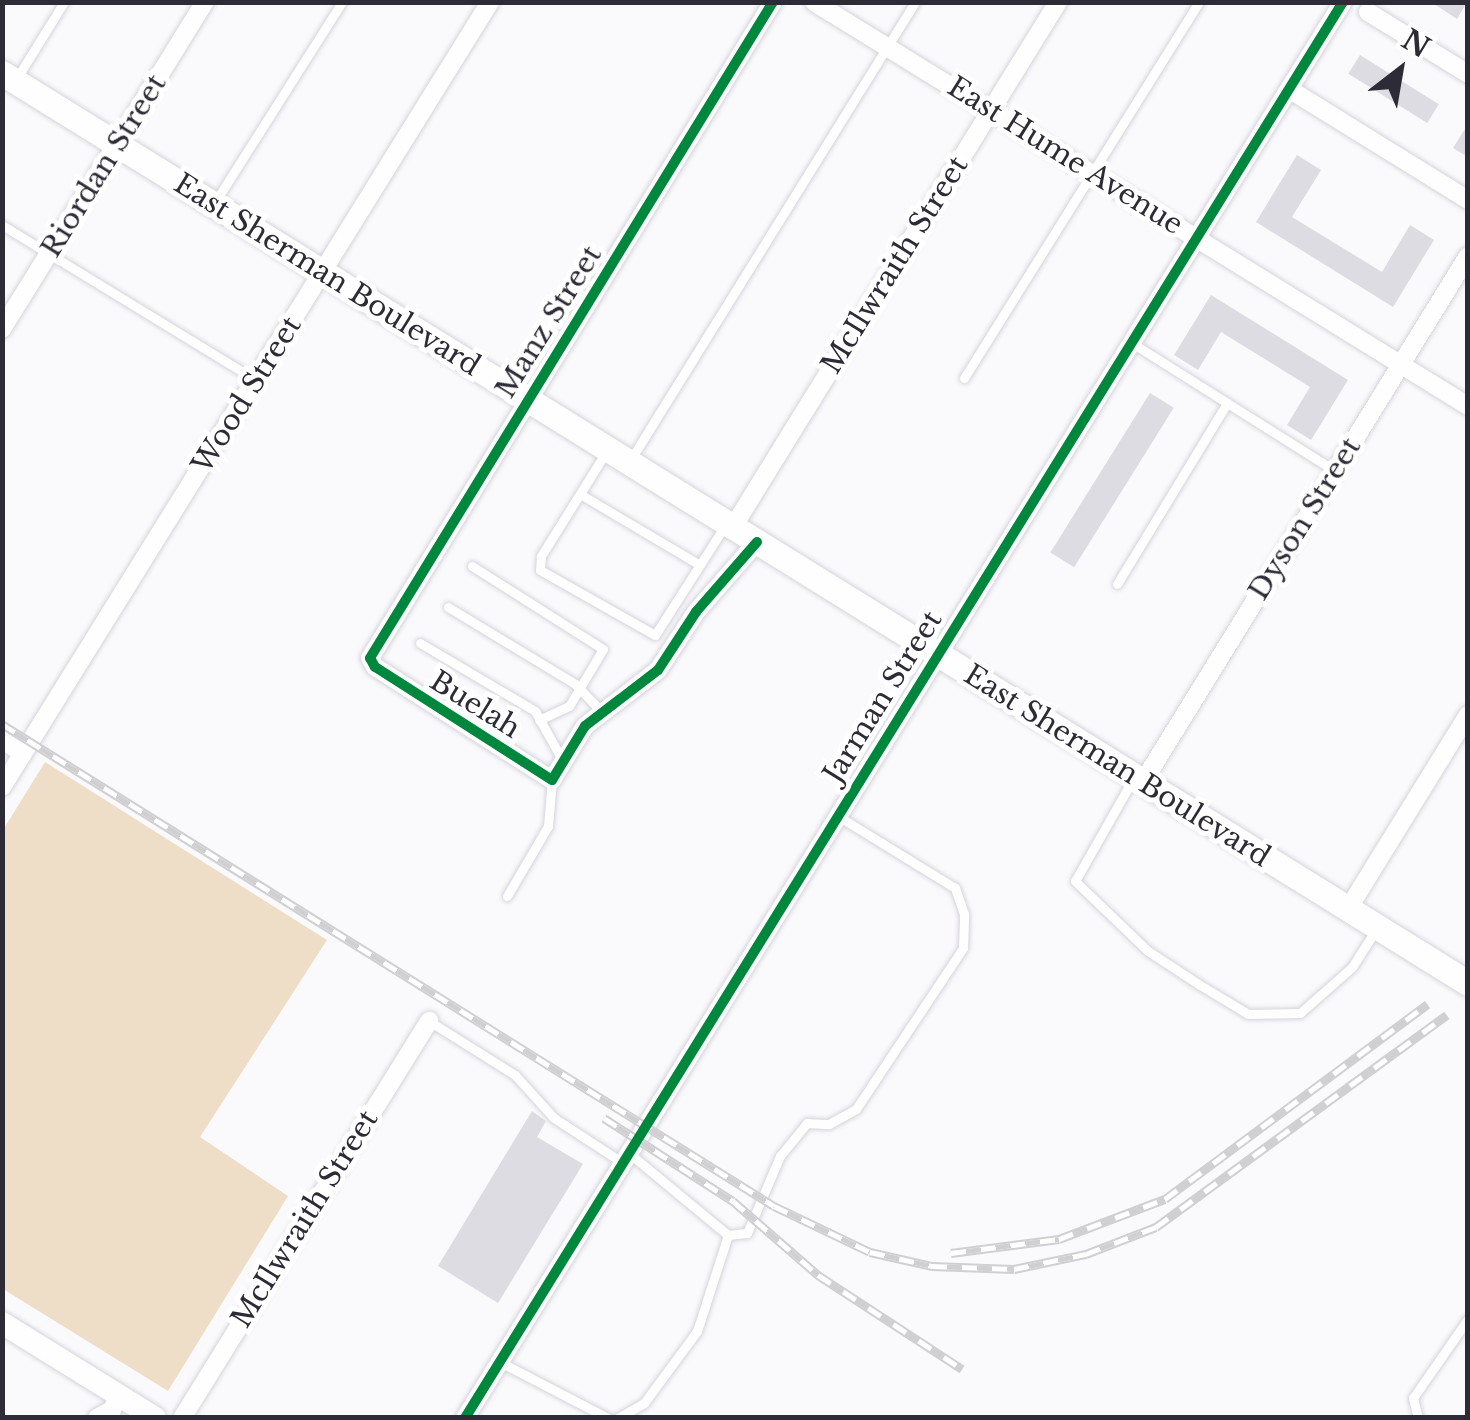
<!DOCTYPE html>
<html>
<head>
<meta charset="utf-8">
<style>
	body { margin:0 }
	#map { position:relative; width:1470px; height:1420px; overflow:hidden; background:#faf9fc; font-family:"Libre Baskerville",serif }
	div>[style] { position:absolute }
	.green>* { inset:0; background:#eedec7 }
	.building>* { inset:0; background:#dddce2; transform-origin:0 0 }
	.roads { filter:drop-shadow(0 0 2px #d6d4da) drop-shadow(0 0 2px #d6d4da) }
	.service>* { height:9px; margin:-4.5px; padding:0 4.5px; transform-origin:4.5px; border-radius:4.5px; background:#fefeff }
	.minor>* { height:18px; margin:-9px; padding:0 9px; transform-origin:9px; border-radius:9px; background:#fefeff }
	.tertiary>* { height:22px; margin:-11px; padding:0 11px; transform-origin:11px; border-radius:11px; background:#fefeff }
	.secondary>* { height:25px; margin:-12.5px; padding:0 12.5px; transform-origin:12.5px; border-radius:12.5px; background:#fefeff }
	.rail>* { height:9px; margin-top:-4.5px; transform-origin:0; background:repeating-linear-gradient(90deg,#fff 0 15px,#d0d0d2 0 30px); box-sizing:border-box; border-block:2px solid #d0d0d2 }
	.cycleway>* { height:10px; margin:-5px; padding:0 5px; transform-origin:5px; border-radius:5px; background:#00873e }
	span { translate:-50% -50%; white-space:nowrap; text-align:center; line-height:1.15; -webkit-text-stroke:10px #fff; paint-order:stroke }
	.street-label { font-size:28px; color:#2d2b35 }
	.frame { position:absolute; inset:0; border:5px solid #2d2b35; pointer-events:none }
	.north { position:absolute; left:1350px; top:20px; width:100px; height:100px; -webkit-text-stroke:8px #fff; paint-order:stroke; rotate:31deg; font-size:28px; font-weight:700; line-height:40px; text-align:center; color:#2d2b35 }
	.north::after { content:''; display:block; margin:auto; width:35px; height:45px; background:#2d2b35; clip-path:polygon(50% 0,100% 100%,50% 72%,0 100%) }
</style>
</head>
<body>
<div id="map">
	<div class="green">
		<i style="clip-path:polygon(45px 762px,327px 940px,200px 1137px,288px 1196px,168px 1391px,3px 1289px,3px 830px)"></i>
	</div>
	<div class="building">
		<i style="clip-path:polygon(1431px 2px,1467px 2px,1457px 19px)"></i>
		<i style="left:1360px;top:55px;width:93px;height:22px;rotate:32deg"></i>
		<i style="clip-path:polygon(1468px 124px,1468px 157px,1453px 148px)"></i>
		<i style="clip-path:polygon(1297px 155px,1321px 170px,1292px 217px,1382px 272px,1410px 225px,1434px 240px,1393px 307px,1256px 222px)"></i>
		<i style="clip-path:polygon(1211px 295px,1348px 380px,1311px 440px,1287px 425px,1310px 387px,1221px 332px,1198px 370px,1174px 355px)"></i>
		<i style="left:1150px;top:393px;width:28px;height:188px;rotate:32deg"></i>
		<i style="clip-path:polygon(532px 1111px,546px 1121px,537px 1137px,583px 1164px,498px 1303px,438px 1266px)"></i>
	</div>
	<div class="roads">
		<div class="service">
			<i style="left:15px;top:81px;width:93px;rotate:-58.2deg"></i>
			<i style="left:215px;top:202px;width:237px;rotate:-57.6deg"></i>
			<i style="left:2px;top:225px;width:298px;rotate:31.4deg"></i>
			<i style="left:1132px;top:343px;width:240px;rotate:32.2deg"></i>
			<i style="left:964px;top:378px;width:443px;rotate:-58deg"></i>
			<i style="left:606px;top:452px;width:123px;rotate:122deg"></i>
			<i style="left:541px;top:556px;width:14px;rotate:94deg"></i>
			<i style="left:540px;top:570px;width:132px;rotate:29.5deg"></i>
			<i style="left:655px;top:635px;width:128px;rotate:-57.4deg"></i>
			<i style="left:631px;top:459px;width:538px;rotate:-58.14deg"></i>
			<i style="left:580px;top:494px;width:139px;rotate:30.6deg"></i>
			<i style="left:472px;top:566px;width:155px;rotate:32.4deg"></i>
			<i style="left:603px;top:649px;width:66px;rotate:120.8deg"></i>
			<i style="left:569px;top:706px;width:33px;rotate:155deg"></i>
			<i style="left:1117px;top:584px;width:212px;rotate:-58.7deg"></i>
			<i style="left:448px;top:607px;width:149px;rotate:31.2deg"></i>
			<i style="left:575px;top:684px;width:37px;rotate:46deg"></i>
			<i style="left:420px;top:643px;width:134px;rotate:30.6deg"></i>
			<i style="left:535px;top:711px;width:57px;rotate:60.8deg"></i>
			<i style="left:1133px;top:779px;width:117px;rotate:119.6deg"></i>
			<i style="left:1075px;top:881px;width:101px;rotate:43.8deg"></i>
			<i style="left:1148px;top:951px;width:62px;rotate:33.2deg"></i>
			<i style="left:1200px;top:985px;width:56px;rotate:31.1deg"></i>
			<i style="left:1248px;top:1014px;width:52px;rotate:-1.1deg"></i>
			<i style="left:1300px;top:1013px;width:69px;rotate:-41.5deg"></i>
			<i style="left:1352px;top:967px;width:46px;rotate:-57.3deg"></i>
			<i style="left:507px;top:896px;width:81px;rotate:-59.6deg"></i>
			<i style="left:548px;top:826px;width:46px;rotate:-85deg"></i>
			<i style="left:429px;top:1021px;width:102px;rotate:32.1deg"></i>
			<i style="left:515px;top:1075px;width:58px;rotate:47.8deg"></i>
			<i style="left:554px;top:1118px;width:82px;rotate:33.1deg"></i>
			<i style="left:630px;top:1154px;width:127px;rotate:39.6deg"></i>
			<i style="left:728px;top:1235px;width:19px;rotate:-6deg"></i>
			<i style="left:747px;top:1233px;width:84px;rotate:-66.8deg"></i>
			<i style="left:780px;top:1156px;width:43px;rotate:-50.7deg"></i>
			<i style="left:807px;top:1123px;width:22px;rotate:3deg"></i>
			<i style="left:829px;top:1124px;width:31px;rotate:-29deg"></i>
			<i style="left:856px;top:1109px;width:193px;rotate:-56.4deg"></i>
			<i style="left:963px;top:948px;width:34px;rotate:-88deg"></i>
			<i style="left:964px;top:914px;width:28px;rotate:-109deg"></i>
			<i style="left:955px;top:888px;width:137px;rotate:-148.4deg"></i>
			<i style="left:500px;top:1362px;width:122px;rotate:27.4deg"></i>
			<i style="left:618px;top:1418px;width:30px;rotate:-30deg"></i>
			<i style="left:644px;top:1403px;width:89px;rotate:-53.6deg"></i>
			<i style="left:697px;top:1331px;width:101px;rotate:-72.1deg"></i>
			<i style="left:1418px;top:1418px;width:21px;rotate:-104deg"></i>
			<i style="left:1413px;top:1398px;width:96px;rotate:-55.2deg"></i>
		</div>
		<div class="minor">
			<i style="left:814px;top:2px;width:769px;rotate:31.71deg"></i>
			<i style="left:1368px;top:12px;width:118px;rotate:31.8deg"></i>
			<i style="left:1289px;top:89px;width:211px;rotate:31.8deg"></i>
			<i style="left:2px;top:329px;width:385px;rotate:-58.2deg"></i>
			<i style="left:733px;top:527px;width:617px;rotate:-58.24deg"></i>
			<i style="left:757px;top:542px;width:93px;rotate:131.1deg"></i>
			<i style="left:696px;top:612px;width:69px;rotate:123.2deg"></i>
			<i style="left:658px;top:670px;width:92px;rotate:142.5deg"></i>
			<i style="left:585px;top:726px;width:63px;rotate:121.4deg"></i>
			<i style="left:552px;top:780px;width:210px;rotate:-147.4deg"></i>
			<i style="left:375px;top:667px;width:10px;rotate:-119deg"></i>
			<i style="left:370px;top:658px;width:770px;rotate:-58.44deg"></i>
			<i style="left:2px;top:740px;width:25px;rotate:32deg"></i>
			<i style="left:1143px;top:782px;width:618px;rotate:-58.29deg"></i>
			<i style="left:2px;top:787px;width:924px;rotate:-58.13deg"></i>
			<i style="left:1348px;top:909px;width:228px;rotate:-58.3deg"></i>
			<i style="left:97px;top:1418px;width:17px;rotate:-28deg"></i>
			<i style="left:112px;top:1410px;width:17px;rotate:-65deg"></i>
			<i style="left:182px;top:1418px;width:468px;rotate:-58.1deg"></i>
			<i style="left:465px;top:1418px;width:1666px;rotate:-58.2deg"></i>
		</div>
		<div class="tertiary">
			<i style="left:2px;top:1323px;width:180px;rotate:31.8deg"></i>
		</div>
		<div class="secondary">
			<i style="left:2px;top:73px;width:1725px;rotate:31.83deg"></i>
		</div>
	</div>
	<div class="rail">
		<i style="left:2px;top:724px;width:910px;rotate:31.98deg"></i>
		<i style="left:774px;top:1206px;width:106px;rotate:25.6deg"></i>
		<i style="left:870px;top:1252px;width:64px;rotate:12.7deg"></i>
		<i style="left:932px;top:1266px;width:82px;rotate:2.1deg"></i>
		<i style="left:1014px;top:1269px;width:74px;rotate:-11.8deg"></i>
		<i style="left:1086px;top:1254px;width:75px;rotate:-21.1deg"></i>
		<i style="left:1156px;top:1227px;width:360px;rotate:-36.1deg"></i>
		<i style="left:604px;top:1118px;width:153px;rotate:32.8deg"></i>
		<i style="left:733px;top:1201px;width:113px;rotate:41deg"></i>
		<i style="left:818px;top:1275px;width:172px;rotate:33.1deg"></i>
		<i style="left:951px;top:1253px;width:109px;rotate:-7.4deg"></i>
		<i style="left:1059px;top:1239px;width:113px;rotate:-20.7deg"></i>
		<i style="left:1165px;top:1199px;width:327px;rotate:-36.6deg"></i>
	</div>
	<div class="cycleway">
		<i style="left:757px;top:542px;width:93px;rotate:131.1deg"></i>
		<i style="left:696px;top:612px;width:69px;rotate:123.2deg"></i>
		<i style="left:658px;top:670px;width:92px;rotate:142.5deg"></i>
		<i style="left:585px;top:726px;width:63px;rotate:121.4deg"></i>
		<i style="left:552px;top:780px;width:210px;rotate:-147.4deg"></i>
		<i style="left:375px;top:667px;width:10px;rotate:-119deg"></i>
		<i style="left:370px;top:658px;width:770px;rotate:-58.44deg"></i>
		<i style="left:465px;top:1418px;width:1666px;rotate:-58.2deg"></i>
	</div>
	<div class="street-label">
		<span style="left:1065px;top:156px;rotate:32deg">East Hume Avenue</span>
		<span style="left:104px;top:166px;rotate:-58deg">Riordan Street</span>
		<span style="left:895px;top:265px;rotate:-58deg">McIlwraith Street</span>
		<span style="left:327px;top:275px;rotate:32deg">East Sherman Boulevard</span>
		<span style="left:549px;top:322px;rotate:-58deg">Manz Street</span>
		<span style="left:247px;top:395px;rotate:-58deg">Wood Street</span>
		<span style="left:1305px;top:519px;rotate:-58deg">Dyson Street</span>
		<span style="left:883px;top:697px;rotate:-58deg">Jarman Street</span>
		<span style="left:475px;top:705px;rotate:32deg">Buelah</span>
		<span style="left:1117px;top:766px;rotate:32deg">East Sherman Boulevard</span>
		<span style="left:305px;top:1219px;rotate:-58deg">McIlwraith Street</span>
	</div>
	<div class="frame"></div>
	<div class="north">N</div>
</div>
</body>
</html>
